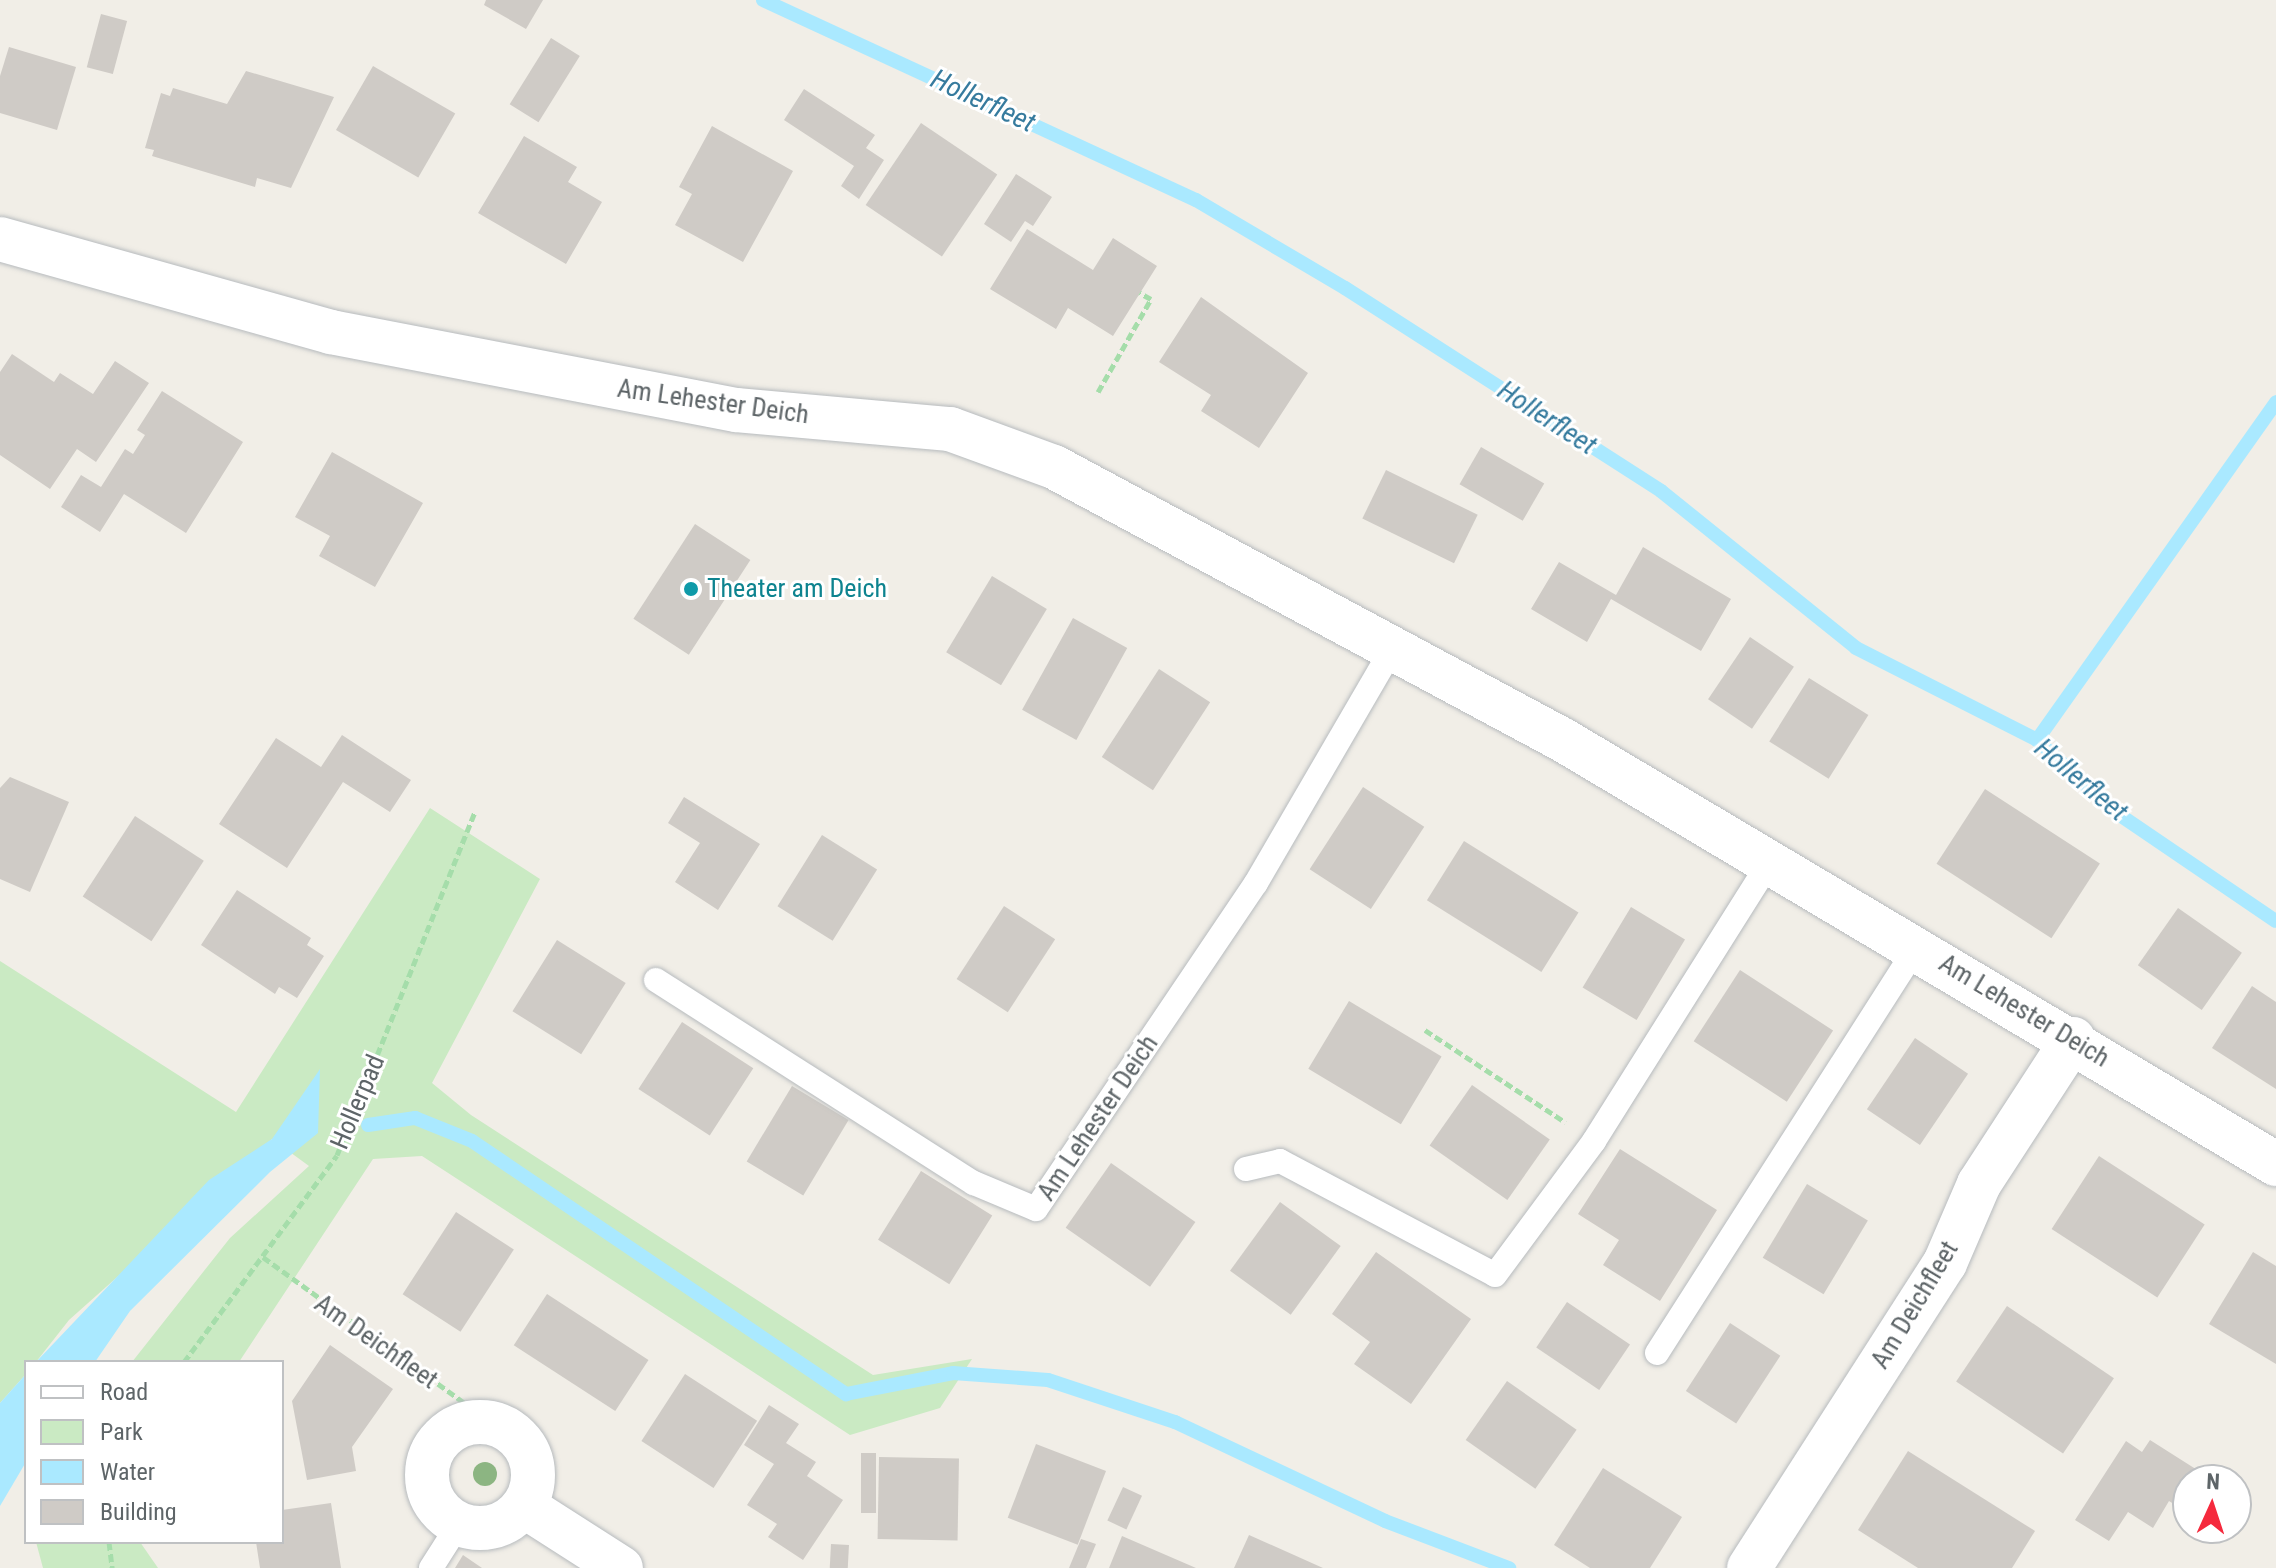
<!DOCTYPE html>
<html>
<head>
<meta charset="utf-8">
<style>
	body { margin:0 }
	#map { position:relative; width:2276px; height:1568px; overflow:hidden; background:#f1eee7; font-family:"Roboto Condensed",sans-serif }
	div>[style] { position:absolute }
	.green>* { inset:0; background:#caeac3 }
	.water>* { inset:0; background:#aae9ff }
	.stream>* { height:14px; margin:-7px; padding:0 7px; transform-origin:7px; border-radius:7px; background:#aae9ff }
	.building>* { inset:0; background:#cfcbc6; transform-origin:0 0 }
	.path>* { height:5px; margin-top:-2.5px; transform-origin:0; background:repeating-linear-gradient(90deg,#a5ddaa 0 8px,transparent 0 12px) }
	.roads { filter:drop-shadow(0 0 2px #b7bbbe) drop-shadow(0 0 2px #b7bbbe) }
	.lane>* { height:24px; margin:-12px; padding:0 12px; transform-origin:12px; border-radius:12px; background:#fff }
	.street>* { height:44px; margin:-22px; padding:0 22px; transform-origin:22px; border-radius:22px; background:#fff }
	.street>.ring { margin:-22px; padding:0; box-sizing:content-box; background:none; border:44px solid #fff; border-radius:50% }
	.trees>* { width:24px; height:24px; margin:-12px; border-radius:50%; background:#8cb582 }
	.dots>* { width:22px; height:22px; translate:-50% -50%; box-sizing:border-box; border:4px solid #fff; border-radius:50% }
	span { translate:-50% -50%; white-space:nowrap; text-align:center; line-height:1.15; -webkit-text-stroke:6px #fff; paint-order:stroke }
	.street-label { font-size:26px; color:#5e6568 }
	.culture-label { font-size:26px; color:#0d838f }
	.left { translate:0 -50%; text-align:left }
	.water-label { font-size:28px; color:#367b9e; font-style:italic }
	.legend { position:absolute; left:24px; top:1360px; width:260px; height:184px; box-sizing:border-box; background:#fff; border:2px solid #bfc1c3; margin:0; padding:10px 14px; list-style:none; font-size:24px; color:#5e6568 }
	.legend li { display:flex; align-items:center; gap:16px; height:40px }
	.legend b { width:40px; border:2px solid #bfc1c3 }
	.north { position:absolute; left:2172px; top:1464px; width:80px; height:80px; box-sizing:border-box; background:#fff; border:2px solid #bfc1c3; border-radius:50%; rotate:3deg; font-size:22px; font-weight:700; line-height:32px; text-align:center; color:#5e6568 }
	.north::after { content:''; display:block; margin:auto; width:28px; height:36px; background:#f52a3d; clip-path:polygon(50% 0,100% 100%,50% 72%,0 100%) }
</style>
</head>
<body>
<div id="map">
	<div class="green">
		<i style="clip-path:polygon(430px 808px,540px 879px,432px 1083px,471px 1115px,873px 1375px,972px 1359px,940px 1408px,850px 1435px,422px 1156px,373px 1159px,239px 1362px,132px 1362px,230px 1238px,309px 1166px,272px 1139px,69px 1320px,36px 1362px,26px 1362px,26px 1374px,0 1403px,0 961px,236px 1112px)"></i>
		<i style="clip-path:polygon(36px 1542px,140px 1542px,158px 1568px,43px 1568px)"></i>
	</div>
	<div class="water">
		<i style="clip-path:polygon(320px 1069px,318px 1133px,270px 1172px,130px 1311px,95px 1362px,36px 1362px,209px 1180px,272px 1139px)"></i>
		<i style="clip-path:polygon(26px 1374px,26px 1462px,0 1506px,0 1403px)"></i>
	</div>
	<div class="stream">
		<i style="left:763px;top:0;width:477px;rotate:24.8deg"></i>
		<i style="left:1196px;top:200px;width:173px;rotate:30.6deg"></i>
		<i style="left:1345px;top:288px;width:376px;rotate:32.7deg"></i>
		<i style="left:1661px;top:491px;width:250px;rotate:38.8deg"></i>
		<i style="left:1856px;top:648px;width:203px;rotate:26.9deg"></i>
		<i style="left:2037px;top:740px;width:101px;rotate:43deg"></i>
		<i style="left:2111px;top:809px;width:199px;rotate:34.2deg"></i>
		<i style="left:2037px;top:740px;width:414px;rotate:-54.7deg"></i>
		<i style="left:368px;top:1125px;width:48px;rotate:-8.5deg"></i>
		<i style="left:415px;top:1118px;width:61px;rotate:22deg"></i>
		<i style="left:472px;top:1141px;width:452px;rotate:34.1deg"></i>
		<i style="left:846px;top:1394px;width:109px;rotate:-11.1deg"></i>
		<i style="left:953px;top:1373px;width:95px;rotate:4.2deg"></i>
		<i style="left:1048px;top:1380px;width:134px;rotate:18.3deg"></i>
		<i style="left:1175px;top:1422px;width:232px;rotate:25.2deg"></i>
		<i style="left:1385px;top:1521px;width:133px;rotate:20.8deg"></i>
	</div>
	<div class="building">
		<i style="clip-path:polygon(486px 0,543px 0,526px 29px,484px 5px)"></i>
		<i style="left:101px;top:14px;width:27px;height:55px;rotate:15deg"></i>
		<i style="left:551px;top:38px;width:34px;height:78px;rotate:32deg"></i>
		<i style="clip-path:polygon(9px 47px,76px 67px,57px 130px,0 113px,0 76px)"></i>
		<i style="left:373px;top:66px;width:95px;height:74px;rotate:30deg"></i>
		<i style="clip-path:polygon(246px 71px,334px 97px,291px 188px,257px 178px,255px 187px,152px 156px,154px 150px,145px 148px,161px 93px,170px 96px,173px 88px,227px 104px)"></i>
		<i style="clip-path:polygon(804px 89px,875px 135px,866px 148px,884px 160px,859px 199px,841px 186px,854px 166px,784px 120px)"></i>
		<i style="left:921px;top:123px;width:92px;height:99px;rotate:34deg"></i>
		<i style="clip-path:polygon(712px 126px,793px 171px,743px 262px,675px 225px,692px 194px,679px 187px)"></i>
		<i style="clip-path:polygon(524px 136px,577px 167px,568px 182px,602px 202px,566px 264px,478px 213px)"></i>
		<i style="clip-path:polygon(1016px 174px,1052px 197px,1033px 226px,1025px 221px,1011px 242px,984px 224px)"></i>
		<i style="clip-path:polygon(1027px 229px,1093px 270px,1113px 238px,1157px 266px,1113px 336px,1068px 308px,1056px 329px,990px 289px)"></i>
		<i style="clip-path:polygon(1201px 297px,1308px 373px,1259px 448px,1201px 411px,1211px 395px,1159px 362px)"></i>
		<i style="clip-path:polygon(12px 354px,54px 382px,60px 373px,93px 394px,115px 361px,149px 383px,96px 462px,77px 449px,50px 489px,0 455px,0 372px)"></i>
		<i style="clip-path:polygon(162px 391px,243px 442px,186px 533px,124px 494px,100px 532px,61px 507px,81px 475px,101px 487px,125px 449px,133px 454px,145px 435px,137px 430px)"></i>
		<i style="left:1481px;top:447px;width:73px;height:43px;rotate:30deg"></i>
		<i style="clip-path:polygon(332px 452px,423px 503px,375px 587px,319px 556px,330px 536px,295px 517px)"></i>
		<i style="left:1386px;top:470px;width:102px;height:54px;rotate:26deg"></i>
		<i style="left:695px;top:524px;width:66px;height:113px;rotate:33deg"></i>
		<i style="clip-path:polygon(1643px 547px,1731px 599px,1701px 651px,1611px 599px,1587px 642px,1531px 609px,1559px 562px,1616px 595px)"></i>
		<i style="left:992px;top:576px;width:64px;height:89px;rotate:31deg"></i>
		<i style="left:1073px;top:618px;width:62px;height:105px;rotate:29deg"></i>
		<i style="left:1750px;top:637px;width:53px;height:75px;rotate:34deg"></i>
		<i style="left:1159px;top:669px;width:61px;height:105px;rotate:33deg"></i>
		<i style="left:1809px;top:678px;width:70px;height:75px;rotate:32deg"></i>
		<i style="clip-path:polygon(342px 735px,411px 780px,390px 812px,343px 782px,287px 868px,219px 824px,276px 738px,321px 767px)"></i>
		<i style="clip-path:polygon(10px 777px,69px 802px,30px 892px,0 879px,0 788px)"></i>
		<i style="left:1363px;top:787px;width:73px;height:98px;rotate:33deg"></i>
		<i style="left:1985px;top:789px;width:137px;height:89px;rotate:33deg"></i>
		<i style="clip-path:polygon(684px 797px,760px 844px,718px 910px,675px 882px,700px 843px,668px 823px)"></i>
		<i style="left:135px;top:816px;width:82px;height:96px;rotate:33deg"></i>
		<i style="left:822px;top:835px;width:65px;height:84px;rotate:32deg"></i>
		<i style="left:1464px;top:841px;width:135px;height:70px;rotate:32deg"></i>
		<i style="clip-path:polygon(237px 890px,311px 938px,307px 945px,324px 956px,297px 998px,279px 987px,275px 994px,201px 945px)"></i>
		<i style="left:1004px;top:906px;width:61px;height:87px;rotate:33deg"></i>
		<i style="left:1631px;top:907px;width:63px;height:94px;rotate:31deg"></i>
		<i style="left:2178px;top:908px;width:78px;height:70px;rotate:35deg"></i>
		<i style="left:557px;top:940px;width:81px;height:84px;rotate:32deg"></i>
		<i style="left:1740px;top:970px;width:111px;height:85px;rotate:33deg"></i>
		<i style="clip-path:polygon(2252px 986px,2276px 1002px,2276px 1089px,2212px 1048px)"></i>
		<i style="left:1349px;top:1001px;width:108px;height:79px;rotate:31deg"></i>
		<i style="left:682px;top:1022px;width:85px;height:80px;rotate:33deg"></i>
		<i style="left:1915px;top:1038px;width:64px;height:86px;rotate:34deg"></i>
		<i style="left:1472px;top:1085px;width:95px;height:74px;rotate:35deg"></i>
		<i style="left:792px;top:1086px;width:66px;height:88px;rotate:31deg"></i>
		<i style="clip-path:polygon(1620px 1149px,1717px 1210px,1660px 1301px,1603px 1265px,1619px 1240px,1578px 1214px)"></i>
		<i style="left:2099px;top:1156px;width:126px;height:87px;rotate:33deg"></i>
		<i style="left:1111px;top:1163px;width:103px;height:79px;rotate:35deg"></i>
		<i style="left:921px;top:1171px;width:84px;height:81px;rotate:32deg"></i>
		<i style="left:1807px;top:1184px;width:71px;height:86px;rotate:31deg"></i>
		<i style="left:1280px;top:1202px;width:75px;height:85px;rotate:36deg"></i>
		<i style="left:456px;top:1212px;width:69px;height:98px;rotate:33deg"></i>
		<i style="clip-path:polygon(1376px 1252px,1471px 1319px,1411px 1404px,1354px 1364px,1370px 1342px,1332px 1314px)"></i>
		<i style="clip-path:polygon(2253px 1252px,2276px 1266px,2276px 1364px,2209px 1324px)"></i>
		<i style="left:547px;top:1294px;width:121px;height:61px;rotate:33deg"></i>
		<i style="left:1567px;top:1302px;width:76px;height:55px;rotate:34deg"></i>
		<i style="left:2007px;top:1306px;width:129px;height:91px;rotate:34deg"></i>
		<i style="left:1730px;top:1323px;width:60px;height:81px;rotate:33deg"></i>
		<i style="clip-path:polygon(330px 1345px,393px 1389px,352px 1447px,356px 1471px,307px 1480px,292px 1401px)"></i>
		<i style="left:685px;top:1374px;width:86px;height:80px;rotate:33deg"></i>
		<i style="left:1507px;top:1381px;width:85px;height:72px;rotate:35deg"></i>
		<i style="clip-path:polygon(769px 1405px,799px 1424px,786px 1443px,816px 1462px,807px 1476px,843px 1500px,803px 1560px,768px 1537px,777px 1524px,747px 1505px,774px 1464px,744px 1445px)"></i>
		<i style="clip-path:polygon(2150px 1440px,2213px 1480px,2188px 1480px,2188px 1513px,2169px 1501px,2153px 1528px,2128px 1512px,2109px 1541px,2075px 1520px,2126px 1441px,2142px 1452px)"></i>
		<i style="left:1036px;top:1444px;width:75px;height:79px;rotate:21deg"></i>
		<i style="clip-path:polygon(1908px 1451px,2035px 1531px,2012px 1568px,1918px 1568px,1858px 1530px)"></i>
		<i style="left:861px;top:1453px;width:15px;height:60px"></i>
		<i style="left:879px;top:1457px;width:80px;height:82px;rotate:1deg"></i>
		<i style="clip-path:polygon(1603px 1468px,1682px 1517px,1650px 1568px,1590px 1568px,1554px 1545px)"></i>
		<i style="left:1123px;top:1487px;width:21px;height:37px;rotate:25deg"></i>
		<i style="clip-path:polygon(331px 1503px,341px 1568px,260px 1568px,256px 1542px,282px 1542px,282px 1510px)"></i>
		<i style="clip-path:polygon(1249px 1535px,1323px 1568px,1234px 1568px)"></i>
		<i style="clip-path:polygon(1122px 1536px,1196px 1568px,1109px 1568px)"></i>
		<i style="clip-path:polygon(1081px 1539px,1096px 1544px,1086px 1568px,1069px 1568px)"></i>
		<i style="left:831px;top:1544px;width:18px;height:24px;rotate:3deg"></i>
		<i style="clip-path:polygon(463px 1555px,482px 1568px,455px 1568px)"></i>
	</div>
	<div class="path">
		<i style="left:1098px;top:392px;width:107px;rotate:-60.3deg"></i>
		<i style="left:1151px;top:299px;width:13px;rotate:-151deg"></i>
		<i style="left:1425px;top:1030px;width:168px;rotate:33.3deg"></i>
		<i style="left:263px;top:1257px;width:283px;rotate:35.9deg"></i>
		<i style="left:184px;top:1362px;width:257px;rotate:-53.5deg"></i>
		<i style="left:337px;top:1155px;width:371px;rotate:-68.1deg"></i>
		<i style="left:109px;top:1542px;width:26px;rotate:83deg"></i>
	</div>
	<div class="roads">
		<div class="lane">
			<i style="left:656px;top:980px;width:377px;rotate:32.6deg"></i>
			<i style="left:974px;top:1183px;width:67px;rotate:22.8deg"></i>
			<i style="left:1036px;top:1209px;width:393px;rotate:-56deg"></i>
			<i style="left:1256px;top:883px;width:271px;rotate:-59.8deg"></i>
			<i style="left:1246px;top:1169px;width:35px;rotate:-13deg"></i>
			<i style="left:1280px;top:1161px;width:243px;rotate:27.9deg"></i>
			<i style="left:1495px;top:1275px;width:167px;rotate:-53.5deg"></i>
			<i style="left:1594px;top:1141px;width:330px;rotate:-57.8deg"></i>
			<i style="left:1657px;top:1353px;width:482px;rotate:-57.4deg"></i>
			<i style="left:431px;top:1568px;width:52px;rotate:-57.5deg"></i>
		</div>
		<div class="street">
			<i style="left:0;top:239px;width:344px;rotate:15.7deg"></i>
			<i style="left:331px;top:332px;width:412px;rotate:10.9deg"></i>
			<i style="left:736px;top:410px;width:215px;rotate:5.1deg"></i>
			<i style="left:950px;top:429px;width:111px;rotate:20.1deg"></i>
			<i style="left:1054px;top:467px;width:578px;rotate:28.21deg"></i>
			<i style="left:1563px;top:740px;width:830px;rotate:30.74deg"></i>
			<i class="ring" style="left:427px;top:1422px;width:62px;height:62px"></i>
			<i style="left:524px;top:1506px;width:115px;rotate:32.6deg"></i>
			<i style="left:1749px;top:1568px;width:363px;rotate:-57.3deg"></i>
			<i style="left:1945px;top:1263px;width:86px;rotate:-66.7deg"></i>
			<i style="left:1979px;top:1184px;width:173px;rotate:-57deg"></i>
		</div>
	</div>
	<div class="trees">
		<i style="left:485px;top:1474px"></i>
	</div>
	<div class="dots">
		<i style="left:691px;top:589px;background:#0f9aa8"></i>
	</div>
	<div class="street-label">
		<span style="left:713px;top:402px;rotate:8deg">Am Lehester Deich</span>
		<span style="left:2024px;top:1011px;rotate:31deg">Am Lehester Deich</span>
		<span style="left:358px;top:1102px;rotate:-67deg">Hollerpad</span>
		<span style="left:1098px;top:1118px;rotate:-56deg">Am Lehester Deich</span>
		<span style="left:1915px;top:1305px;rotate:-59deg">Am Deichfleet</span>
		<span style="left:376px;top:1342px;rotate:35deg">Am Deichfleet</span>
	</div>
	<div class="culture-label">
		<span class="left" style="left:707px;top:589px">Theater am Deich</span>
	</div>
	<div class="water-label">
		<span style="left:983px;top:101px;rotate:25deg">Hollerfleet</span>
		<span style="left:1547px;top:418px;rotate:33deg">Hollerfleet</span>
		<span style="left:2081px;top:780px;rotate:40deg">Hollerfleet</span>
	</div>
	<ul class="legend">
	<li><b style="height:10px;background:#fff"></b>Road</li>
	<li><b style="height:22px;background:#caeac3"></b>Park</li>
	<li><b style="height:22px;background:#aae9ff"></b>Water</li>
	<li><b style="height:22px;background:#cfcbc6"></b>Building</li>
	</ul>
	<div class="north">N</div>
</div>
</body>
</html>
